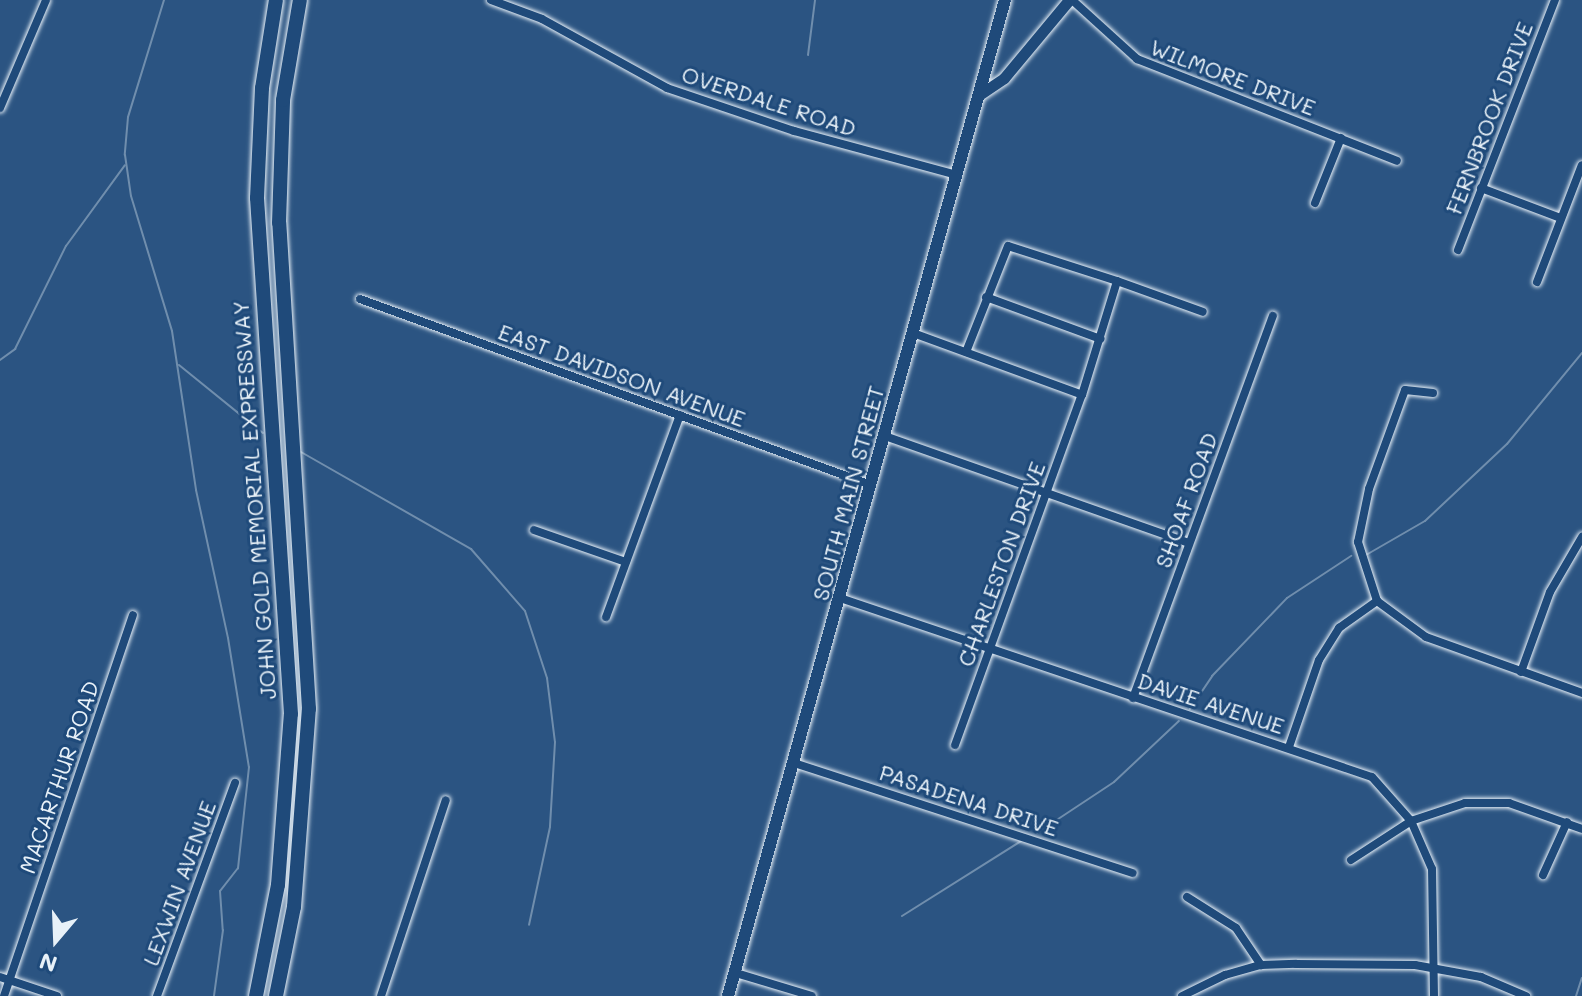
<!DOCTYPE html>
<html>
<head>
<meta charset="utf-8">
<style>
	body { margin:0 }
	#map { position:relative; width:1582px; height:996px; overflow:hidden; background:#2b5482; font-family:Mali,sans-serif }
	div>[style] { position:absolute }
	.stream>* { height:2px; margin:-1px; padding:0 1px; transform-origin:1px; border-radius:1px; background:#708ead }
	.roads { filter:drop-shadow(0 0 2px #e8f1f8) drop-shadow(0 0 2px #e8f1f8) }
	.street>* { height:8px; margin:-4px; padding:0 4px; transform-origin:4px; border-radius:4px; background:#1f4a7a }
	.secondary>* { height:11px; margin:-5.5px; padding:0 5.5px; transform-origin:5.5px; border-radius:5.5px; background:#1f4a7a }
	.primary>* { height:12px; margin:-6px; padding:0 6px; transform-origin:6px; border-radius:6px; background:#1f4a7a }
	.highway>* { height:14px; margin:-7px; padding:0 7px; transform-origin:7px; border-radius:7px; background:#1f4a7a }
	span { translate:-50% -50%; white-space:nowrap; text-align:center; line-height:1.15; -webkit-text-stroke:6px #1f4a7a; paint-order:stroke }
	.street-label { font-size:22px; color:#e8f1f8 }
	.north { position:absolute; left:16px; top:900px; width:80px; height:80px; -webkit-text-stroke:6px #1f4a7a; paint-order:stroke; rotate:199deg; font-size:22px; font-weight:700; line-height:32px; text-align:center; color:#e8f1f8 }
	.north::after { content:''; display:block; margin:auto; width:28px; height:36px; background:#e8f1f8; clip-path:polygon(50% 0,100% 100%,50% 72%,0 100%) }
</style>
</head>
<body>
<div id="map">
	<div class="stream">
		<i style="left:164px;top:0;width:122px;rotate:107.1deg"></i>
		<i style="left:128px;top:117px;width:38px;rotate:95deg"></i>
		<i style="left:125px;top:155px;width:41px;rotate:81.7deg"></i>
		<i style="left:131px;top:196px;width:141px;rotate:73.1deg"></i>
		<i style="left:172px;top:331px;width:161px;rotate:81.4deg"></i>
		<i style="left:196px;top:490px;width:151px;rotate:77.8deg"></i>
		<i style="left:228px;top:638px;width:131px;rotate:80.8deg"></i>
		<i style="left:249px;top:767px;width:102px;rotate:96.2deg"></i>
		<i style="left:238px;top:868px;width:29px;rotate:128deg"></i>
		<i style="left:220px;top:891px;width:39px;rotate:86deg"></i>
		<i style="left:223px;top:930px;width:67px;rotate:97.8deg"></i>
		<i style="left:808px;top:55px;width:55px;rotate:-82.7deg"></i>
		<i style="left:0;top:360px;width:19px;rotate:-36deg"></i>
		<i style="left:15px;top:349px;width:115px;rotate:-63.7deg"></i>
		<i style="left:66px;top:246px;width:100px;rotate:-53.9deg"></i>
		<i style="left:179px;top:365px;width:108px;rotate:39deg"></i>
		<i style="left:301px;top:452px;width:196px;rotate:29.7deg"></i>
		<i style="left:471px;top:549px;width:82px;rotate:48.9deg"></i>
		<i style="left:525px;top:611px;width:71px;rotate:71.8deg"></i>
		<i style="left:547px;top:678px;width:64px;rotate:82.9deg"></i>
		<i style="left:555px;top:742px;width:85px;rotate:93.4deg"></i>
		<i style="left:550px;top:827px;width:100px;rotate:102.1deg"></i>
		<i style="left:1366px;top:555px;width:68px;rotate:-30deg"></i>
		<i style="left:1425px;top:521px;width:112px;rotate:-43.2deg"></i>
		<i style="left:1507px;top:444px;width:118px;rotate:-50.5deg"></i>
		<i style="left:1190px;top:709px;width:40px;rotate:-56deg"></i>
		<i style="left:1212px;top:676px;width:108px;rotate:-46.1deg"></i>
		<i style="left:1287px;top:598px;width:77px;rotate:-33.3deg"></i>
		<i style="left:1037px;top:833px;width:92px;rotate:-33.5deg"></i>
		<i style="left:1114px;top:782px;width:89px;rotate:-43.2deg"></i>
		<i style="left:902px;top:916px;width:141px;rotate:-32.2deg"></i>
		<i style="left:1576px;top:996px;width:19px;rotate:-72deg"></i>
	</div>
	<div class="roads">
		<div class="street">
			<i style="left:491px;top:0;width:54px;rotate:20.4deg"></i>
			<i style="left:542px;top:19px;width:143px;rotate:28.9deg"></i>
			<i style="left:667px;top:88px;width:134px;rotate:18.7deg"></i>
			<i style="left:794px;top:131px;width:169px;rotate:15.1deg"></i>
			<i style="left:1072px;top:0;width:88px;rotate:42.2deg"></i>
			<i style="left:1137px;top:59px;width:279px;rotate:21.4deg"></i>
			<i style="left:0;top:108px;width:117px;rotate:-66.9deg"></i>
			<i style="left:1481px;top:188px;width:85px;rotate:20.6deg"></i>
			<i style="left:1315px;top:203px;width:70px;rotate:-68.2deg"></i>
			<i style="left:1458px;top:250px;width:268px;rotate:-68.8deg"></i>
			<i style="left:1117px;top:281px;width:91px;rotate:19.8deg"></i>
			<i style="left:1537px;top:282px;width:125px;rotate:-69deg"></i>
			<i style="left:986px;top:297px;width:122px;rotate:20.1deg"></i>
			<i style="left:360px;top:299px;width:544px;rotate:20deg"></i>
			<i style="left:913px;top:333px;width:180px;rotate:20.1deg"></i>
			<i style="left:1433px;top:393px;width:28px;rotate:-174deg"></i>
			<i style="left:1405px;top:390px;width:105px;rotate:110deg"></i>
			<i style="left:1369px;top:489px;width:54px;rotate:101.7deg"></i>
			<i style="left:1358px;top:542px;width:62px;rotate:72.1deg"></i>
			<i style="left:1377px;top:601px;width:61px;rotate:36.3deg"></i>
			<i style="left:1426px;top:637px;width:166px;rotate:19.7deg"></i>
			<i style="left:885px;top:436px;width:322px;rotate:19.4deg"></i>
			<i style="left:534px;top:530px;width:97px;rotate:19.2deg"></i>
			<i style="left:840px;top:598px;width:561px;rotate:18.6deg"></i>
			<i style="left:1372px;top:777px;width:59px;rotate:48.4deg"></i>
			<i style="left:1411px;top:821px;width:52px;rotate:66.4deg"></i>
			<i style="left:1432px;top:869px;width:127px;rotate:89.1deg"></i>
			<i style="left:606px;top:617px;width:215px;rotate:-69.9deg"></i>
			<i style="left:1521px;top:672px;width:85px;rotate:-70.1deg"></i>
			<i style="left:1550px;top:592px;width:64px;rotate:-59.8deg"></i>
			<i style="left:1133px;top:698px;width:407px;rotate:-69.9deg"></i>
			<i style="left:955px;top:745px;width:372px;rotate:-70.1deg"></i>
			<i style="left:1082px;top:395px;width:119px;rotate:-72.9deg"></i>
			<i style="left:1117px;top:281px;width:114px;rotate:-162.2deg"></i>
			<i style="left:1008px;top:246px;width:114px;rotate:111.6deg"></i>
			<i style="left:1289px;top:747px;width:92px;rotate:-71deg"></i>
			<i style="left:1319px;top:660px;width:38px;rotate:-58deg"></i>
			<i style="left:1339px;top:628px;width:47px;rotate:-35.4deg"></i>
			<i style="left:794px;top:763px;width:356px;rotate:18deg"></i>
			<i style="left:1351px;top:860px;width:72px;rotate:-33deg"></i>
			<i style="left:1411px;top:821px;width:57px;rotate:-18.4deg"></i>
			<i style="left:1465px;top:803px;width:44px"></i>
			<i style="left:1509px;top:803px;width:77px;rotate:19.6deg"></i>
			<i style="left:1543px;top:875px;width:58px;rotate:-65.6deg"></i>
			<i style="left:1187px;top:897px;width:58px;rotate:32.3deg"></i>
			<i style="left:1236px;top:928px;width:45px;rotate:56deg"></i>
			<i style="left:736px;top:973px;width:79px;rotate:16.8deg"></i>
			<i style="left:0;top:977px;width:60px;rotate:18.4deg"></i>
			<i style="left:4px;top:996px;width:402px;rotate:-71.3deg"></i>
			<i style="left:157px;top:996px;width:227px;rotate:-69.9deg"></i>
			<i style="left:381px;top:996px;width:206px;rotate:-71.7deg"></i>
			<i style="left:1182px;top:996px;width:48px;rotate:-26deg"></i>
			<i style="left:1225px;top:975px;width:37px;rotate:-16deg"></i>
			<i style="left:1261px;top:965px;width:35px;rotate:-2deg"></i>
			<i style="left:1296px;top:964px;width:119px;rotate:0.5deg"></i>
			<i style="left:1415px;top:965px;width:67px;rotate:10.3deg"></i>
			<i style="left:1481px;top:977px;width:49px;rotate:22.9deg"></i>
		</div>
		<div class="secondary">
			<i style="left:979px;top:95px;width:30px;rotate:-34deg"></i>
			<i style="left:1004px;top:78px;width:102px;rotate:-50.2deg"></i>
		</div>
		<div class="primary">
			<i style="left:728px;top:996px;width:1034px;rotate:-74.46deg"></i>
		</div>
		<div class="highway">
			<i style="left:256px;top:996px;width:113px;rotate:-78.8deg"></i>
			<i style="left:278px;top:885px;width:171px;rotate:-85.7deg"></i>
			<i style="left:291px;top:714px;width:517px;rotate:-93.77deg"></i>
			<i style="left:257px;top:198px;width:110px;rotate:-87.4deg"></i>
			<i style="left:262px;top:88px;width:89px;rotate:-81deg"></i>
			<i style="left:276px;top:996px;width:91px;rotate:-78.6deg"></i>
			<i style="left:294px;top:907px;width:199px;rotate:-85.7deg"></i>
			<i style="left:309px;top:709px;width:487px;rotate:-93.5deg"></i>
			<i style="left:279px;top:223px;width:123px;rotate:-88.1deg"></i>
			<i style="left:283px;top:100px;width:101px;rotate:-80.4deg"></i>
		</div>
	</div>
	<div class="street-label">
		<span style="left:1233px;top:77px;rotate:21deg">WILMORE DRIVE</span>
		<span style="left:769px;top:101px;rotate:18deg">OVERDALE ROAD</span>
		<span style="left:1489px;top:118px;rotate:-69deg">FERNBROOK DRIVE</span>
		<span style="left:622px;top:375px;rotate:20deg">EAST DAVIDSON AVENUE</span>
		<span style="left:848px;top:493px;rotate:-75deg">SOUTH MAIN STREET</span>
		<span style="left:254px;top:500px;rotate:-94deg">JOHN GOLD MEMORIAL EXPRESSWAY</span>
		<span style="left:1186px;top:500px;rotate:-70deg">SHOAF ROAD</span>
		<span style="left:1001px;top:564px;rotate:-70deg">CHARLESTON DRIVE</span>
		<span style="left:1211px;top:703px;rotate:18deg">DAVIE AVENUE</span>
		<span style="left:59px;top:777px;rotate:-71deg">MACARTHUR ROAD</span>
		<span style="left:969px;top:800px;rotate:18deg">PASADENA DRIVE</span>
		<span style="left:179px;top:883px;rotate:-70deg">LEXWIN AVENUE</span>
	</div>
	<div class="north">N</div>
</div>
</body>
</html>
